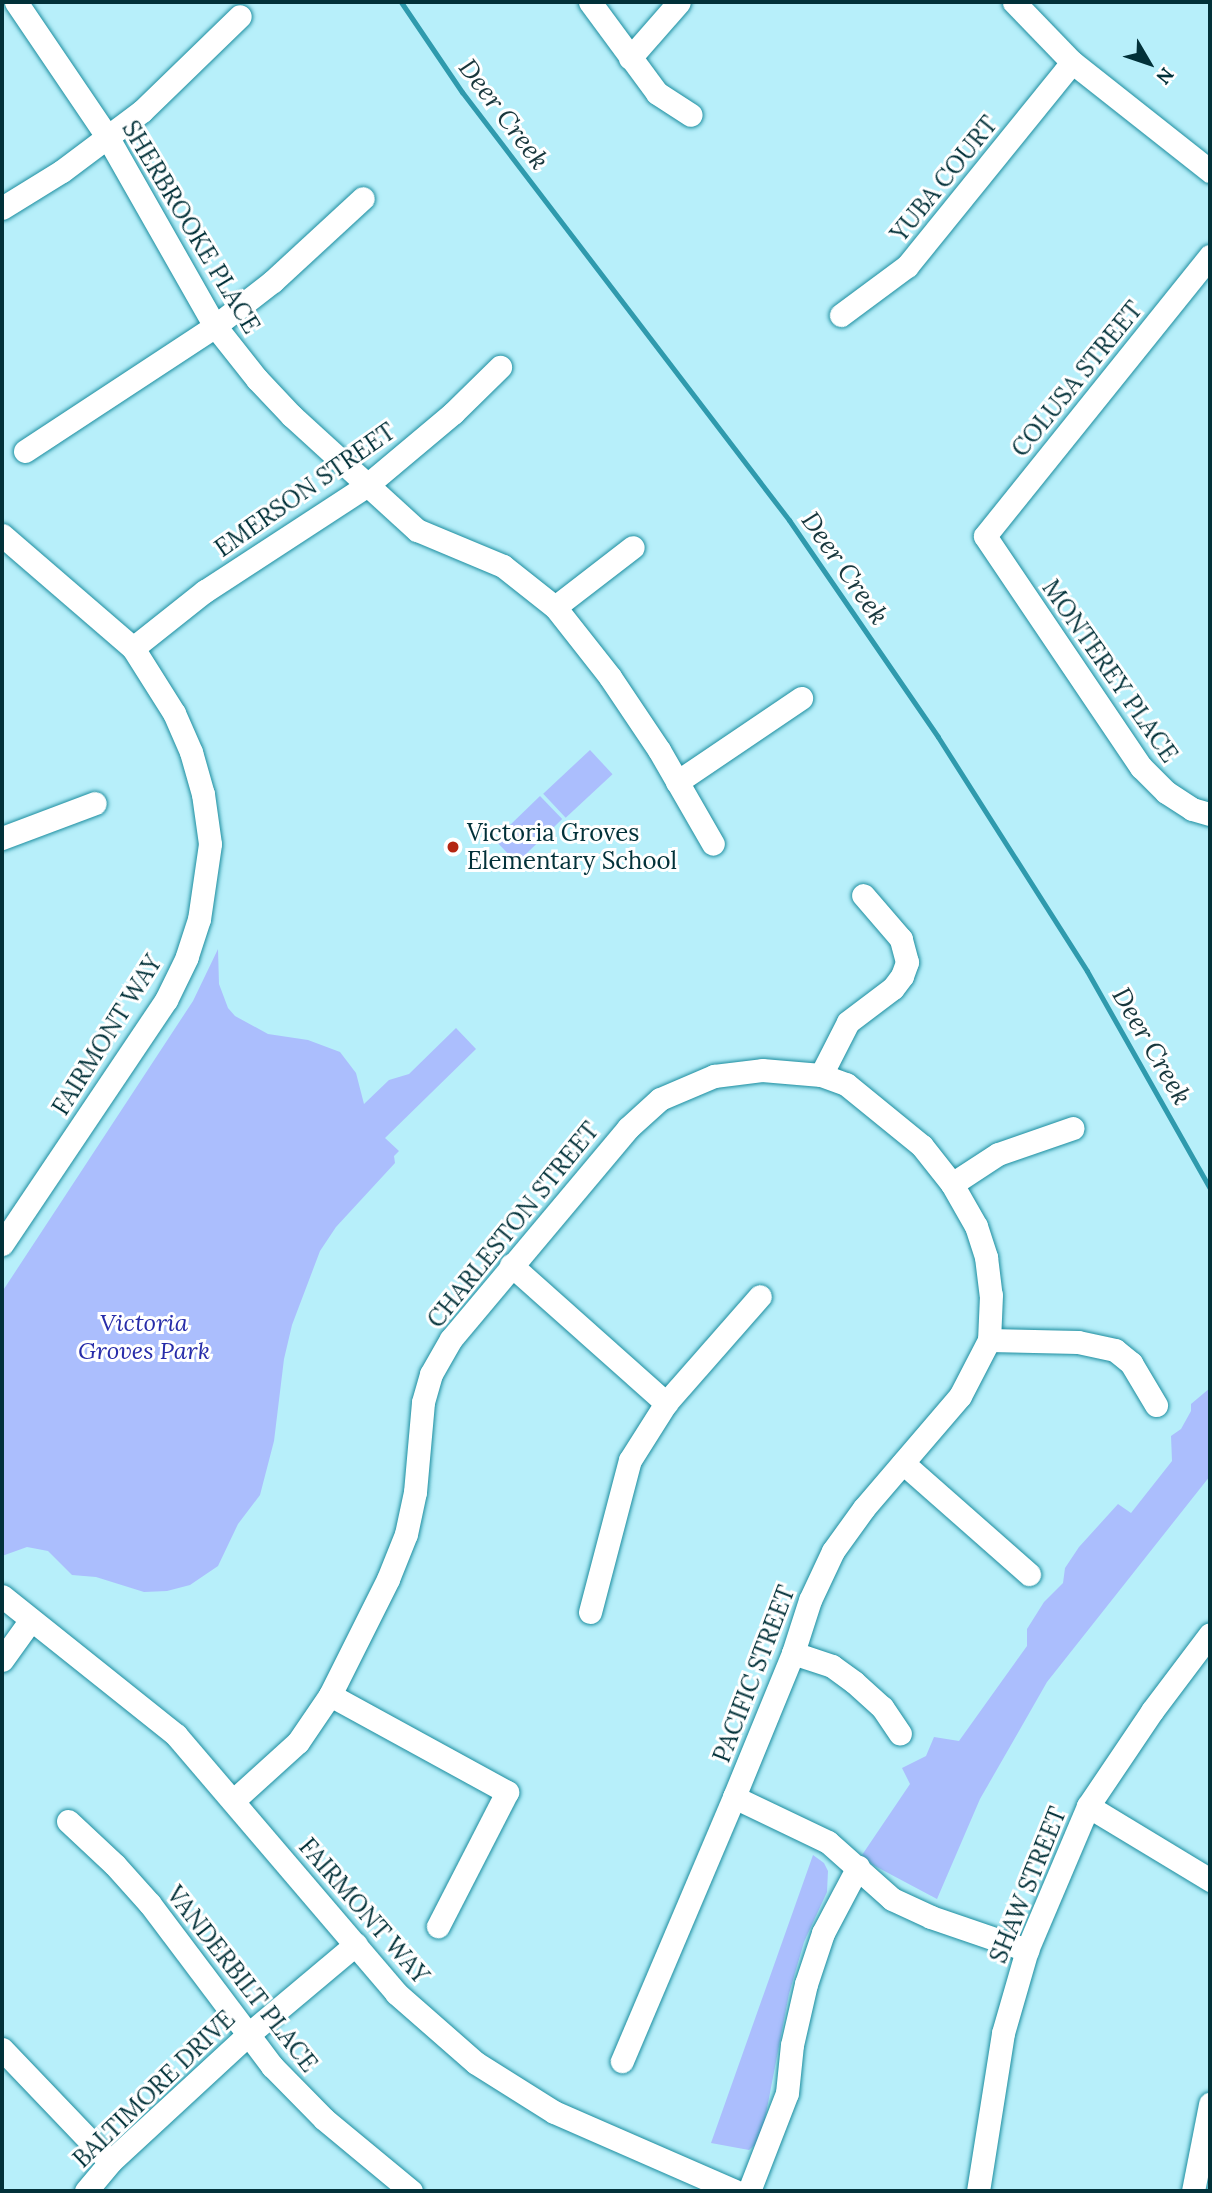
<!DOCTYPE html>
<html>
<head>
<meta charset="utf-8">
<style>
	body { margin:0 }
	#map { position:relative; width:1212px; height:2193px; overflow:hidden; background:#b7effa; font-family:Lora,serif }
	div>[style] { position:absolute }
	.green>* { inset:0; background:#abbefd; transform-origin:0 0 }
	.stream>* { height:5px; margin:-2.5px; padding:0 2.5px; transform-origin:2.5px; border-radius:2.5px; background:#2f9aad }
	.roads { filter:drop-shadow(0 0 2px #1c8d9f) drop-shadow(0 0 2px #1c8d9f) }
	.minor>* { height:23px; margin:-11.5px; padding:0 11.5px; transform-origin:11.5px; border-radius:11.5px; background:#fff }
	.dots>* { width:19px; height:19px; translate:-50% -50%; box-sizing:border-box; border:4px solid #fff; border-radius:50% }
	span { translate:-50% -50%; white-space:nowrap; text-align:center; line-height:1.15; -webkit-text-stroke:6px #fff; paint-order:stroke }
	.street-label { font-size:24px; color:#023139 }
	.poi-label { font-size:24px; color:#023139 }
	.left { translate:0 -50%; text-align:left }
	.park-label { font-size:24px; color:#272ca9; font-style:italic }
	.water-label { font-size:26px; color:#18373d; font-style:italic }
	.frame { position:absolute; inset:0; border:4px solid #023139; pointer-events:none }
	.north { position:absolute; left:1114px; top:28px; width:70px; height:70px; -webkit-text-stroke:5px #fff; paint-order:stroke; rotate:129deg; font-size:19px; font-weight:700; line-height:28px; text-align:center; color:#023139 }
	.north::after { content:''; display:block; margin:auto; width:24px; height:32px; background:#023139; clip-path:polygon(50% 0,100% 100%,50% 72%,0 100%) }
</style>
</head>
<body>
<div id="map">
	<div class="green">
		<i style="left:590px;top:750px;width:33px;height:64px;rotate:47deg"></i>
		<i style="left:540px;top:796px;width:32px;height:63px;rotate:46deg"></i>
		<i style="clip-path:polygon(218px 949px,219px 984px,228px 1008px,235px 1016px,268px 1034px,308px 1040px,340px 1052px,356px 1073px,364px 1104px,389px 1080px,409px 1074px,456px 1028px,476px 1049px,385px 1138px,399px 1151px,394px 1156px,395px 1163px,336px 1227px,320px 1251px,292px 1325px,284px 1359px,274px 1441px,260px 1495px,238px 1524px,218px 1566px,190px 1585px,167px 1591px,144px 1592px,96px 1577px,72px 1575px,48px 1551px,27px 1547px,2px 1556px,2px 1292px,193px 1001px)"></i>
		<i style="clip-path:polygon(1210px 1388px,1210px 1476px,1047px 1682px,980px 1799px,937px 1899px,873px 1865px,862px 1855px,910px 1784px,902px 1768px,926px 1756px,934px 1737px,959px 1741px,1027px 1646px,1027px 1629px,1044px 1602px,1063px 1583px,1065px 1568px,1079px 1547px,1118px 1504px,1131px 1513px,1172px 1461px,1171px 1436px,1181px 1429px,1191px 1411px,1191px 1404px)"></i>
		<i style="clip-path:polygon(813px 1855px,824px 1863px,828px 1871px,827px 1892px,804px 1942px,789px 1994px,764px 2124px,756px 2144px,749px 2150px,711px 2143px)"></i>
	</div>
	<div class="stream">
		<i style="left:401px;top:2px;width:109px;rotate:55.9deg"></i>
		<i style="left:462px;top:92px;width:539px;rotate:52.62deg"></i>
		<i style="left:789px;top:520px;width:263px;rotate:55.5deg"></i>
		<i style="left:938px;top:737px;width:277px;rotate:57.5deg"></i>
		<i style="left:1087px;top:971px;width:249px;rotate:60.5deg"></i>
	</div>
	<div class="roads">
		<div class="minor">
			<i style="left:16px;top:2px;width:164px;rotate:55.9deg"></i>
			<i style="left:108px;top:138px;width:216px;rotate:60.4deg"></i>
			<i style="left:215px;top:326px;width:68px;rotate:51.6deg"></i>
			<i style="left:257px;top:379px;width:51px;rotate:46.6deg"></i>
			<i style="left:292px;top:416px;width:169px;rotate:42.4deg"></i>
			<i style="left:417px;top:530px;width:93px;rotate:22.7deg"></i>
			<i style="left:503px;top:566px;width:66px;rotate:38.3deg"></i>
			<i style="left:555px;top:607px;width:89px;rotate:51.8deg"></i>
			<i style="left:610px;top:677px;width:88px;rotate:56.1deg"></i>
			<i style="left:659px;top:750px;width:108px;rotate:60.1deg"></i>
			<i style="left:590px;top:2px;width:113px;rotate:53.6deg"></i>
			<i style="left:657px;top:93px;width:40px;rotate:32.9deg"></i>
			<i style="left:1014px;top:2px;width:83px;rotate:46deg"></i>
			<i style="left:1072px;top:62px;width:176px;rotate:38.3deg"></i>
			<i style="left:630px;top:58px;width:74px;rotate:-48.8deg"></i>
			<i style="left:2px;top:208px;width:70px;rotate:-31.7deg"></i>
			<i style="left:62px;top:171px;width:100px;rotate:-36.9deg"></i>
			<i style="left:142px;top:111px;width:136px;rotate:-44.1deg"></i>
			<i style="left:1210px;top:256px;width:359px;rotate:128.8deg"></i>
			<i style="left:985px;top:536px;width:279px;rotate:56deg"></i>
			<i style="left:1141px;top:767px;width:35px;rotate:45deg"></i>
			<i style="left:1166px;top:792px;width:31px;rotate:33deg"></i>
			<i style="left:1192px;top:809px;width:19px;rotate:16deg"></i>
			<i style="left:841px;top:315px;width:82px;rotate:-36.6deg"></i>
			<i style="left:907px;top:266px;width:262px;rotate:-51deg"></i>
			<i style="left:25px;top:451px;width:227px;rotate:-33.3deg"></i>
			<i style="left:215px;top:326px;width:73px;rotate:-37.8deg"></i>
			<i style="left:273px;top:281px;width:122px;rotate:-42.7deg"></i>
			<i style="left:2px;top:535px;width:173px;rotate:40.8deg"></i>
			<i style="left:133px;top:648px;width:77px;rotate:57.8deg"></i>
			<i style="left:174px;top:713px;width:43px;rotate:66.4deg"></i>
			<i style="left:191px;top:752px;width:44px;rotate:74.1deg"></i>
			<i style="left:203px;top:794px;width:50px;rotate:82deg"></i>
			<i style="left:210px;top:844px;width:76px;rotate:98.3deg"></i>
			<i style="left:199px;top:919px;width:40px;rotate:108deg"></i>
			<i style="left:187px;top:957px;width:48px;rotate:116deg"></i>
			<i style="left:166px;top:1000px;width:294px;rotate:123.9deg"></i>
			<i style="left:555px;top:607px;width:98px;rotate:-37.6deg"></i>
			<i style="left:133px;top:648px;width:92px;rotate:-38.4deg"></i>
			<i style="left:205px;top:591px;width:192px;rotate:-33.1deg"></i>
			<i style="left:366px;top:486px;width:114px;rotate:-40deg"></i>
			<i style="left:453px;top:413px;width:66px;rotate:-44.4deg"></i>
			<i style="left:677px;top:782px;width:150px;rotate:-34.1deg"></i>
			<i style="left:2px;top:838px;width:99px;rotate:-20.6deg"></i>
			<i style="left:821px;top:1075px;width:59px;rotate:-63deg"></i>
			<i style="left:848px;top:1022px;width:56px;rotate:-37.1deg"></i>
			<i style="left:893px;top:988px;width:15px;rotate:-53deg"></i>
			<i style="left:902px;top:976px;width:15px;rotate:-70deg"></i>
			<i style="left:907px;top:962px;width:24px;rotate:-105deg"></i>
			<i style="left:901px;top:939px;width:58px;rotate:-130.8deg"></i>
			<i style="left:952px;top:1184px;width:55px;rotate:-33.1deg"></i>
			<i style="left:998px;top:1154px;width:79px;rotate:-19.1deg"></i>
			<i style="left:511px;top:1265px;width:208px;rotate:41.7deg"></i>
			<i style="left:989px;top:1340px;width:89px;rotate:1.3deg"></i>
			<i style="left:1078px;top:1342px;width:38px;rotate:12deg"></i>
			<i style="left:1115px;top:1350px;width:21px;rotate:39deg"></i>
			<i style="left:1131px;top:1363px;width:49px;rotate:59.2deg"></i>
			<i style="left:903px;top:1463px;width:168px;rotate:41.4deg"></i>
			<i style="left:2px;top:1596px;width:223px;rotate:38.6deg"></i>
			<i style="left:176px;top:1735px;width:339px;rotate:49.5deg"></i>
			<i style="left:396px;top:1993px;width:106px;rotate:41.2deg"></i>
			<i style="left:476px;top:2063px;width:92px;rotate:32.1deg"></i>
			<i style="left:554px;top:2112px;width:197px;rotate:23.6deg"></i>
			<i style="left:590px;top:1612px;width:157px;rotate:-75.3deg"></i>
			<i style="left:630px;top:1460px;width:67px;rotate:-57.7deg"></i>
			<i style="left:666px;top:1403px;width:142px;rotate:-48.7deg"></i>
			<i style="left:793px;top:1653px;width:41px;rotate:18.4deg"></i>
			<i style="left:832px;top:1666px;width:27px;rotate:36deg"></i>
			<i style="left:854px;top:1682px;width:38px;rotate:42deg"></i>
			<i style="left:882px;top:1707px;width:32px;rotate:56deg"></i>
			<i style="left:2px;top:1660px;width:48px;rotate:-54.3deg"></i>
			<i style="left:330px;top:1695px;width:202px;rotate:28.7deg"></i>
			<i style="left:507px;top:1792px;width:151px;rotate:117.2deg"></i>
			<i style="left:734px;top:1797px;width:104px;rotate:25.6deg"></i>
			<i style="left:828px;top:1842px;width:86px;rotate:41.7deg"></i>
			<i style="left:892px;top:1899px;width:43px;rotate:24.8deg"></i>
			<i style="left:931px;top:1917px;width:102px;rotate:19deg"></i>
			<i style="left:234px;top:1800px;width:86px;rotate:-42.2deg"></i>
			<i style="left:298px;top:1742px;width:57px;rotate:-55.8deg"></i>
			<i style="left:330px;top:1695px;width:130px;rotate:-63.4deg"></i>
			<i style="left:388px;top:1579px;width:48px;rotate:-68.2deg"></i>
			<i style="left:406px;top:1534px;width:43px;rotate:-77.9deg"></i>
			<i style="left:415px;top:1492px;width:90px;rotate:-84.9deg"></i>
			<i style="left:423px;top:1402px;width:29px;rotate:-74deg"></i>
			<i style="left:431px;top:1374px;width:40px;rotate:-60.3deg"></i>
			<i style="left:451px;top:1339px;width:275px;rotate:-50deg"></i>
			<i style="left:628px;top:1128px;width:43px;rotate:-42.2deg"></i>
			<i style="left:660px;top:1099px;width:59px;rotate:-23.1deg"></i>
			<i style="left:714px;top:1076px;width:48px;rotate:-7.1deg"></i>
			<i style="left:762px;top:1070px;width:59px;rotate:4.8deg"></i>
			<i style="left:821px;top:1075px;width:27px;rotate:20deg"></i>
			<i style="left:846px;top:1084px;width:98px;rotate:39.2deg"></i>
			<i style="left:922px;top:1146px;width:48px;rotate:51.7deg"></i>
			<i style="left:952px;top:1184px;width:48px;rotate:60.3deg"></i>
			<i style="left:976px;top:1226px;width:33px;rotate:72deg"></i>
			<i style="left:986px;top:1257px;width:38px;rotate:83deg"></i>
			<i style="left:991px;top:1295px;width:45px;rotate:92.5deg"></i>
			<i style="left:989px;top:1340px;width:63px;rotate:117.4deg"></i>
			<i style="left:960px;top:1396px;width:148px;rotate:130.6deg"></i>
			<i style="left:864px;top:1508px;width:53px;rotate:125.8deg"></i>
			<i style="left:833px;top:1551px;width:54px;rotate:115.1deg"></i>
			<i style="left:810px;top:1600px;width:56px;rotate:107.8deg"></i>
			<i style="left:793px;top:1653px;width:156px;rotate:112.3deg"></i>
			<i style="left:734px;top:1797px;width:287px;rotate:113deg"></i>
			<i style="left:1088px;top:1806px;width:143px;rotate:31.2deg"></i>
			<i style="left:68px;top:1821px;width:64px;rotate:43.1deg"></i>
			<i style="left:115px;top:1865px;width:52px;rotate:48.1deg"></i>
			<i style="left:150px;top:1904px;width:203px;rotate:53deg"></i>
			<i style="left:272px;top:2066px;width:74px;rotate:45.5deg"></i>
			<i style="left:324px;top:2119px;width:113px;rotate:39.6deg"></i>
			<i style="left:2px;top:2049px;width:156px;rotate:46.3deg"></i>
			<i style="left:86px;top:2191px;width:38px;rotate:-50deg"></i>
			<i style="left:110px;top:2162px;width:190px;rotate:-42.7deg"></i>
			<i style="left:250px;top:2033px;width:138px;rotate:-40deg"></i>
			<i style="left:749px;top:2191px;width:105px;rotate:-68.8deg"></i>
			<i style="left:787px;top:2093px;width:48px;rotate:-84.1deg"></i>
			<i style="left:792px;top:2045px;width:63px;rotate:-77.1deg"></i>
			<i style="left:806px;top:1984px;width:54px;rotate:-71.6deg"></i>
			<i style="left:823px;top:1933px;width:75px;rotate:-62.1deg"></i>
			<i style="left:978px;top:2191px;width:160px;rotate:-81deg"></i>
			<i style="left:1003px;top:2033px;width:86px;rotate:-73.9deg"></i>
			<i style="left:1027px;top:1950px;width:156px;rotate:-67deg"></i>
			<i style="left:1088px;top:1806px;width:115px;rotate:-56deg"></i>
			<i style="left:1152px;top:1711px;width:96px;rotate:-53deg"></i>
			<i style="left:1193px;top:2191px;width:89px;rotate:-78.9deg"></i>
		</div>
	</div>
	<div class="dots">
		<i style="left:453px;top:847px;background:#b42612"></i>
	</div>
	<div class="street-label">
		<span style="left:944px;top:179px;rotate:-51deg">YUBA COURT</span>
		<span style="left:191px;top:227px;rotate:59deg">SHERBROOKE PLACE</span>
		<span style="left:1077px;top:379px;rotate:-51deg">COLUSA STREET</span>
		<span style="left:305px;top:490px;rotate:-35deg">EMERSON STREET</span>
		<span style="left:1110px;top:671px;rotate:55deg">MONTEREY PLACE</span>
		<span style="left:107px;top:1035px;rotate:-58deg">FAIRMONT WAY</span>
		<span style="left:513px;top:1225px;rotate:-51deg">CHARLESTON STREET</span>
		<span style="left:754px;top:1674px;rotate:-69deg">PACIFIC STREET</span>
		<span style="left:1028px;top:1885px;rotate:-68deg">SHAW STREET</span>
		<span style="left:364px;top:1911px;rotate:49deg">FAIRMONT WAY</span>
		<span style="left:242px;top:1979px;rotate:52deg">VANDERBILT PLACE</span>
		<span style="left:154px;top:2089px;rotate:-44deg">BALTIMORE DRIVE</span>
	</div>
	<div class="poi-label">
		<span class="left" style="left:467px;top:847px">Victoria Groves<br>Elementary School</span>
	</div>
	<div class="park-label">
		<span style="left:144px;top:1337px">Victoria<br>Groves Park</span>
	</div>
	<div class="water-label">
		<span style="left:504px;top:114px;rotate:53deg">Deer Creek</span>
		<span style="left:845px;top:568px;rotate:55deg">Deer Creek</span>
		<span style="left:1152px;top:1046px;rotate:60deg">Deer Creek</span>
	</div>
	<div class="frame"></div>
	<div class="north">N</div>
</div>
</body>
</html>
